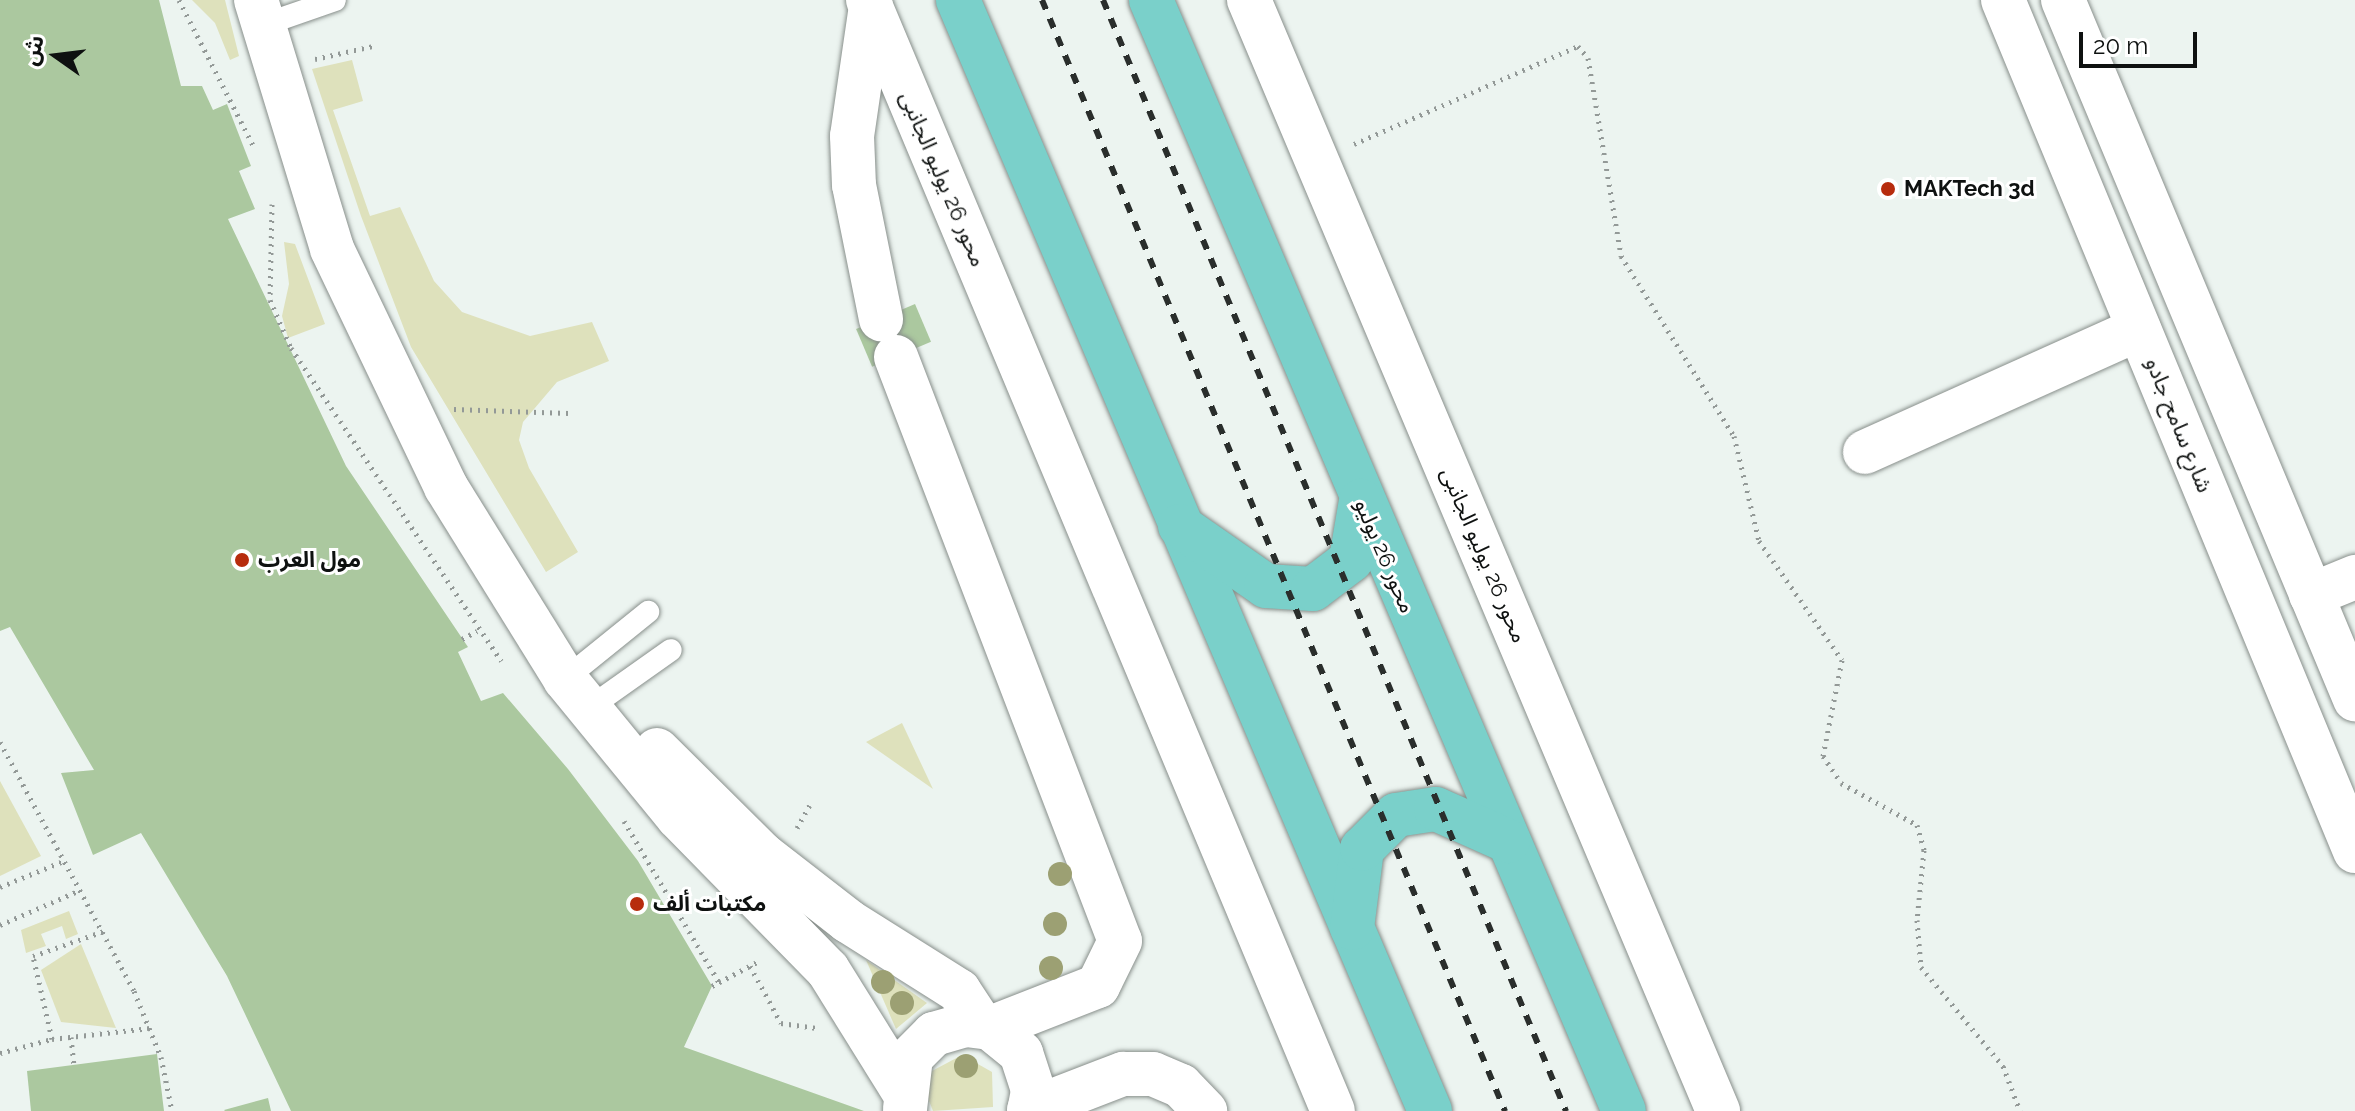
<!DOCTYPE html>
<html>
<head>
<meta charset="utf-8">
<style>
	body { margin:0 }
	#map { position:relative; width:2355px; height:1111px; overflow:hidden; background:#ecf4f0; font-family:Raleway,"Noto Sans Arabic",sans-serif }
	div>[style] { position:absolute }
	.green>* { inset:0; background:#dee1bc }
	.building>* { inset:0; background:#abc89f; transform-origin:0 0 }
	.path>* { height:5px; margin-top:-2.5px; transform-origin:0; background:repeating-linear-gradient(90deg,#939997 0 2px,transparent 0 8px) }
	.roads { filter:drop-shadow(0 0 2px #888f8b) drop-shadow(0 0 2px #888f8b) }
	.service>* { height:22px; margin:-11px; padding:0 11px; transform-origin:11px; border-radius:11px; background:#fff }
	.minor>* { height:44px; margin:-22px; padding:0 22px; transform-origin:22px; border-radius:22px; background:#fff }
	.secondary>* { height:44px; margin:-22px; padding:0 22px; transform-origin:22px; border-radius:22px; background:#fff }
	.trunk>* { height:44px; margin:-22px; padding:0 22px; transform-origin:22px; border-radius:22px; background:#7ad0ca }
	.rail>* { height:6px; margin-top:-3px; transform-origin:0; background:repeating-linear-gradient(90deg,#2a2e2c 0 10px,transparent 0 20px) }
	.trees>* { width:24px; height:24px; margin:-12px; border-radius:50%; background:#9ca073 }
	.dots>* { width:22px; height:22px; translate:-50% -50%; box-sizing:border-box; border:4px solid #fff; border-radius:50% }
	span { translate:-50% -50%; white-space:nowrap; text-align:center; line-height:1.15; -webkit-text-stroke:6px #fff; paint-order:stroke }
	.street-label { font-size:22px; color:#0e1110 }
	.poi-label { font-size:22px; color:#0e1110; font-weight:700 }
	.left { translate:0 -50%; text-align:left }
	.north { position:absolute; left:16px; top:16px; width:80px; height:80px; -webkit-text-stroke:6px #fff; paint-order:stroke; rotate:284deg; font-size:22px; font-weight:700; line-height:32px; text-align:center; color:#0e1110 }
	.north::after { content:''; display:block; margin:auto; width:28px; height:36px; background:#0e1110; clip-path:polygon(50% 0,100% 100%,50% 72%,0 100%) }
	.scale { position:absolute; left:2079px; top:32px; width:118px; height:36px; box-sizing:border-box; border:4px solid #0e1110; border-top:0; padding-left:10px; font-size:24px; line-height:28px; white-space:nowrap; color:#0e1110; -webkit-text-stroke:6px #fff; paint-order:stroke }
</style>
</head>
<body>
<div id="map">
	<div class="green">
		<i style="clip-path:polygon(192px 0,225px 0,239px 56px,230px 60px,215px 23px)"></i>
		<i style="clip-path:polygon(352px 60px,363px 101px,333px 110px,370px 216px,400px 207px,434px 281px,462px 312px,530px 336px,592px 322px,609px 361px,557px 382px,523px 422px,519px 440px,529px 468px,578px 552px,546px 572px,411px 347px,361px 216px,312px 69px)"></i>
		<i style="clip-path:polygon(284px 242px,295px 244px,325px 324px,288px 338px,282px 316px,289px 284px)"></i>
		<i style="clip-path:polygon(902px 723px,933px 789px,866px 742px)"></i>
		<i style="clip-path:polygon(0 781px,41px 856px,0 876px)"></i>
		<i style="clip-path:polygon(69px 911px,78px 934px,66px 939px,62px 926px,41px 934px,46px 946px,26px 953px,21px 930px)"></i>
		<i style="clip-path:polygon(81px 944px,116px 1028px,61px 1022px,41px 970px)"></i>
		<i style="clip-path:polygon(866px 960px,927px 1003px,896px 1029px)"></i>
		<i style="clip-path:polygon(962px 1055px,992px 1072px,993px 1107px,933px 1111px,926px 1093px,932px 1071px)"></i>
	</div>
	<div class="building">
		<i style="clip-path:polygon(0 0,159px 0,181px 86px,202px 86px,213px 110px,227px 104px,251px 166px,239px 171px,255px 209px,228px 219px,346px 466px,468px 647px,458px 652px,481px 701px,503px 693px,568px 769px,638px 861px,712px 986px,684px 1047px,864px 1111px,291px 1111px,227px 976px,141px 833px,93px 855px,61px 773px,94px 770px,10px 627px,0 631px)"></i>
		<i style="left:915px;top:304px;width:41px;height:64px;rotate:67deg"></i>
		<i style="clip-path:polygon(157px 1054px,164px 1111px,31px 1111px,27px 1071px)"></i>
		<i style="clip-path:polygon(268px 1098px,271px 1111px,225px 1111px,224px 1110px)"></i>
	</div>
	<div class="path">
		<i style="left:179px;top:0;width:163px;rotate:63deg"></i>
		<i style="left:315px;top:59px;width:59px;rotate:-12.6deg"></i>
		<i style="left:1354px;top:144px;width:244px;rotate:-23.6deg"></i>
		<i style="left:1578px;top:46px;width:16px;rotate:50deg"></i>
		<i style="left:1588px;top:58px;width:201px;rotate:80.5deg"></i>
		<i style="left:1621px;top:256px;width:213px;rotate:57.9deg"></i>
		<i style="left:1734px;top:436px;width:108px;rotate:76.6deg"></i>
		<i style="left:1759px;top:541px;width:145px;rotate:55.1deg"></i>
		<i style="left:1842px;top:660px;width:98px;rotate:101.2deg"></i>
		<i style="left:1823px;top:756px;width:32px;rotate:56deg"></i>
		<i style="left:1841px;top:783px;width:87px;rotate:28.9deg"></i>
		<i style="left:1917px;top:825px;width:26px;rotate:74deg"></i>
		<i style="left:1924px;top:850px;width:70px;rotate:95.7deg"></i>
		<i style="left:1917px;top:920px;width:47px;rotate:85.1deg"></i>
		<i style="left:1921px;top:967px;width:129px;rotate:50.4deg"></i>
		<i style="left:2003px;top:1066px;width:48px;rotate:69.3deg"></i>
		<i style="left:272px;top:204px;width:96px;rotate:91.2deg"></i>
		<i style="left:270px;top:300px;width:52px;rotate:66.4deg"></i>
		<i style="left:291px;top:348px;width:377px;rotate:56.1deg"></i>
		<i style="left:454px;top:409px;width:115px;rotate:2deg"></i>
		<i style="left:462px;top:639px;width:17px;rotate:-28deg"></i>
		<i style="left:0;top:742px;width:283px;rotate:61.7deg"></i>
		<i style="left:134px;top:991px;width:71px;rotate:67.8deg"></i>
		<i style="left:161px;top:1057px;width:55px;rotate:78.5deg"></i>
		<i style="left:624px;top:821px;width:187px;rotate:59.5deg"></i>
		<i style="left:797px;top:828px;width:26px;rotate:-61deg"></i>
		<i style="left:0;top:887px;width:71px;rotate:-22.2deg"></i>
		<i style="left:0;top:925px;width:87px;rotate:-23.6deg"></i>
		<i style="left:750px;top:966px;width:65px;rotate:61.5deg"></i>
		<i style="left:781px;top:1023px;width:36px;rotate:8deg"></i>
		<i style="left:712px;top:986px;width:55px;rotate:-28deg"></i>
		<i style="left:71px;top:1037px;width:28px;rotate:84deg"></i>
		<i style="left:52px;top:1039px;width:85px;rotate:-102.9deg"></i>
		<i style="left:33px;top:956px;width:75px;rotate:-19.4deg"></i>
		<i style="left:0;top:1053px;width:54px;rotate:-15.1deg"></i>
		<i style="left:52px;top:1039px;width:99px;rotate:-6.4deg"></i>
	</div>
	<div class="roads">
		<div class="service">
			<i style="left:263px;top:25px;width:76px;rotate:-19.1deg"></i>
			<i style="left:565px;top:679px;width:107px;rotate:-38.9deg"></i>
			<i style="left:589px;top:708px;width:100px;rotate:-35.3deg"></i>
		</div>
		<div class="minor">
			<i style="left:256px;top:0;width:260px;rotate:73deg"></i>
			<i style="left:332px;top:249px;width:264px;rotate:64.4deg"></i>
			<i style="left:446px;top:487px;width:226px;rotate:58.2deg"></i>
			<i style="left:565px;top:679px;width:178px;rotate:50.7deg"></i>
			<i style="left:678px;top:817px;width:214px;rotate:45.6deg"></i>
			<i style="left:828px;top:970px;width:140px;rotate:58.1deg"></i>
			<i style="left:2003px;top:0;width:921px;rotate:67.53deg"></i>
			<i style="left:2063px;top:0;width:758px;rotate:67.33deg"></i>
			<i style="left:871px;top:6px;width:131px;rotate:98.3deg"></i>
			<i style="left:852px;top:136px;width:49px;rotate:87.7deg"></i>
			<i style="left:854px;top:185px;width:137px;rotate:78.6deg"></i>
			<i style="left:896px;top:357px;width:625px;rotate:69.02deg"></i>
			<i style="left:1120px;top:941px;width:50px;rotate:116.1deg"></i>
			<i style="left:1098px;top:986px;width:116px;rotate:158.7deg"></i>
			<i style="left:1865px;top:452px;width:300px;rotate:-24.2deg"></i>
			<i style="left:2311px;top:595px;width:48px;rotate:-22.2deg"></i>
			<i style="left:657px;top:750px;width:148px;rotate:44.7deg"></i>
			<i style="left:762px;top:854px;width:109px;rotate:37.9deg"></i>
			<i style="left:848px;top:921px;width:131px;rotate:32.2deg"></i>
			<i style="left:959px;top:991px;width:42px;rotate:56.7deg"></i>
			<i style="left:905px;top:1109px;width:52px;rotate:-83.4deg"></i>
			<i style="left:911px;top:1057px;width:33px;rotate:-45deg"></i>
			<i style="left:934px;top:1034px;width:33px;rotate:-16deg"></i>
			<i style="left:966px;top:1025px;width:24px;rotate:7deg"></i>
			<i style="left:990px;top:1028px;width:40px;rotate:39deg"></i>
			<i style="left:1021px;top:1053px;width:40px;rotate:72deg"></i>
			<i style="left:1033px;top:1091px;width:20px;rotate:101deg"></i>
			<i style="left:1029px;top:1110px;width:101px;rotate:-21deg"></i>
			<i style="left:1123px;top:1074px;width:30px"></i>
			<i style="left:1153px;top:1074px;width:30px;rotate:23deg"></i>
			<i style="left:1181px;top:1086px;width:35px;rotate:46deg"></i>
		</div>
		<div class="secondary">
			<i style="left:868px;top:0;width:1204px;rotate:67.29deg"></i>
			<i style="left:1249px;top:0;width:1206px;rotate:67.11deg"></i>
		</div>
		<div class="trunk">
			<i style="left:958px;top:0;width:1207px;rotate:66.98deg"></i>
			<i style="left:1151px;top:0;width:1207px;rotate:66.94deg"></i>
			<i style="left:1180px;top:526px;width:105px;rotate:34.9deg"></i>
			<i style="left:1266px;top:586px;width:47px;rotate:3.7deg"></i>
			<i style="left:1313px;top:589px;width:48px;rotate:-37.3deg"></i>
			<i style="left:1351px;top:560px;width:60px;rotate:-80.4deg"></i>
			<i style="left:1352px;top:928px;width:80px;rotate:-82.8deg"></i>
			<i style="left:1362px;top:849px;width:48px;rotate:-45deg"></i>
			<i style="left:1396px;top:815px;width:40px;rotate:-8.5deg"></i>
			<i style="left:1436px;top:809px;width:79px;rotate:24deg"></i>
		</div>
	</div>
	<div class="rail">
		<i style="left:1042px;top:0;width:1204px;rotate:67.38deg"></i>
		<i style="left:1103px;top:0;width:1204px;rotate:67.38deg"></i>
	</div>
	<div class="trees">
		<i style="left:1060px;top:874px"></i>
		<i style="left:1055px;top:924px"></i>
		<i style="left:1051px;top:968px"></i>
		<i style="left:883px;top:982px"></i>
		<i style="left:902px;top:1003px"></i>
		<i style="left:966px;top:1066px"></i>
	</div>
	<div class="dots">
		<i style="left:1888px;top:189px;background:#b72c0d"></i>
		<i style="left:242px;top:560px;background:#b72c0d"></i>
		<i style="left:637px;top:904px;background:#b72c0d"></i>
	</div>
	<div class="street-label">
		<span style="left:943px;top:179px;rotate:67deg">محور 26 يوليو الجانبى</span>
		<span style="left:2179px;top:425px;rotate:68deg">شارع سامح جادو</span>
		<span style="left:1484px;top:555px;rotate:67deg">محور 26 يوليو الجانبى</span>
		<span style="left:1385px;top:556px;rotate:67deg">محور 26 يوليو</span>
	</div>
	<div class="poi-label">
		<span class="left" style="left:1904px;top:189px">MAKTech 3d</span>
		<span class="left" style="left:258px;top:560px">مول العرب</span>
		<span class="left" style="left:653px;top:904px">مكتبات ألف</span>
	</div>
	<div class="north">ش</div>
	<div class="scale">20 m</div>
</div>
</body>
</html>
